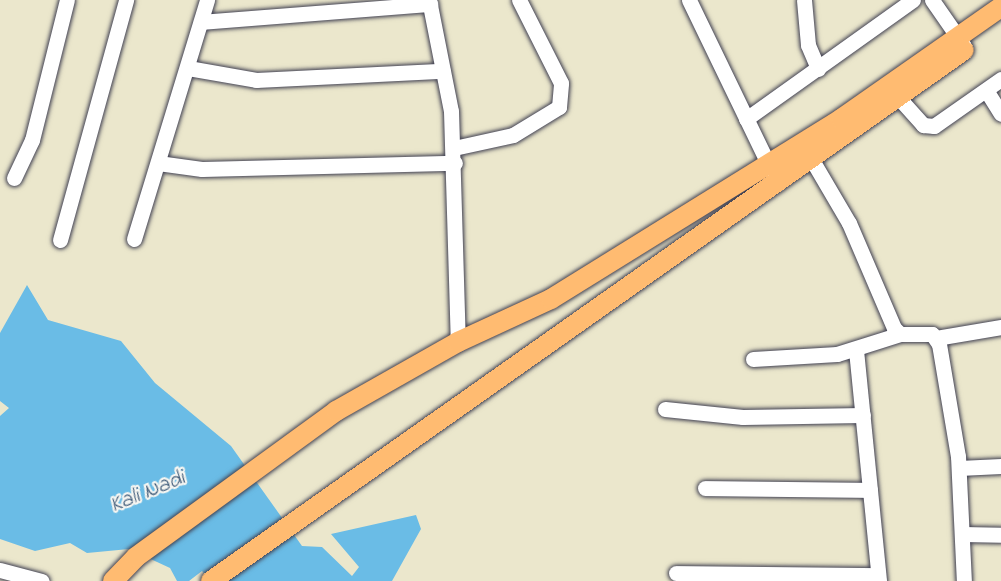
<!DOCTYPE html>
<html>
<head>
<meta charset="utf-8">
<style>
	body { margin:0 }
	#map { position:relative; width:1001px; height:581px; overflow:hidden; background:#ebe7cc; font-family:"Indie Flower",sans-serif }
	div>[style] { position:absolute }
	.water>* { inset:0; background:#6abce6 }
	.roads { filter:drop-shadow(0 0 2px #404051) drop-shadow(0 0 2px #404051) }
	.minor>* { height:15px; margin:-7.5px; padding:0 7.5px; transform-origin:7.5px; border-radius:7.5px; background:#fff }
	.major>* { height:20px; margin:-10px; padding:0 10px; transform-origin:10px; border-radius:10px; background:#ffbb71 }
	span { translate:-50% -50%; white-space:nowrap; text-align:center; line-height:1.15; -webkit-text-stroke:4.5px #f6f6f2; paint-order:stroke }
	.water-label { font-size:22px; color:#3b5877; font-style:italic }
</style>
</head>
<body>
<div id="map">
	<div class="water">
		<i style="clip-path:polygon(27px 285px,48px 320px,121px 341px,155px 383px,231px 446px,302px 546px,322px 547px,352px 576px,359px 567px,331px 534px,416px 515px,421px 529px,392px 581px,211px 581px,202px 571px,189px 581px,177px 581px,170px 568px,129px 549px,87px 553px,70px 543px,35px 551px,0 539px,0 416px,9px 408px,0 401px,0 333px)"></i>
	</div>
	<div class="roads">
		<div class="minor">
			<i style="left:429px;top:0;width:113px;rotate:78.8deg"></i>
			<i style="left:451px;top:111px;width:231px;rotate:88.3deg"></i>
			<i style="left:689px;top:0;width:204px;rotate:64.2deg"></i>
			<i style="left:804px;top:0;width:45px;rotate:84.9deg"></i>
			<i style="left:808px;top:45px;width:26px;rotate:67deg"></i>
			<i style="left:932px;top:0;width:56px;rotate:55.2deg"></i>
			<i style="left:201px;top:22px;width:230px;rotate:-4.5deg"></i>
			<i style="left:188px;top:68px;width:69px;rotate:10deg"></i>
			<i style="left:256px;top:80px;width:187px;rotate:-2.8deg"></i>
			<i style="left:986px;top:90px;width:28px;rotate:58deg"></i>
			<i style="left:898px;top:97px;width:38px;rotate:48deg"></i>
			<i style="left:923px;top:125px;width:11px;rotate:5deg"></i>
			<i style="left:934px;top:126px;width:82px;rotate:-35deg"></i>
			<i style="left:746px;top:119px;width:205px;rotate:-35.5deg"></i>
			<i style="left:454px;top:148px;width:60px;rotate:-12.4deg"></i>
			<i style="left:513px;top:135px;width:54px;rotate:-31.3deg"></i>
			<i style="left:559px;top:107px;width:24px;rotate:-85deg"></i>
			<i style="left:561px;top:83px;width:93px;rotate:-116.8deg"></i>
			<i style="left:812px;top:160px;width:73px;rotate:59.6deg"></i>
			<i style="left:849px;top:223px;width:114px;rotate:66.8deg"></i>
			<i style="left:894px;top:328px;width:8px;rotate:45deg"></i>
			<i style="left:900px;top:334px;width:32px"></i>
			<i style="left:932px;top:334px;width:12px;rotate:55deg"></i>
			<i style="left:939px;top:344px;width:114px;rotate:80.4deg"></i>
			<i style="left:958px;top:456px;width:125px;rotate:87.3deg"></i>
			<i style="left:158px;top:163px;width:44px;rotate:7.8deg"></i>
			<i style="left:202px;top:169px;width:253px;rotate:-1.4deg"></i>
			<i style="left:14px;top:178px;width:42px;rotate:-64.7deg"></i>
			<i style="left:32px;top:140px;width:144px;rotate:-76deg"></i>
			<i style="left:134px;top:239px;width:250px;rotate:-73deg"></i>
			<i style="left:60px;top:240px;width:249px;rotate:-74.6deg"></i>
			<i style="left:936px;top:338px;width:66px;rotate:-9.6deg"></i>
			<i style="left:856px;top:350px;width:232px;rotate:84.3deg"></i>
			<i style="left:753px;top:359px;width:84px;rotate:-3.4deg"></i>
			<i style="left:837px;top:354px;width:66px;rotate:-17.6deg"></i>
			<i style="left:665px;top:409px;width:78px;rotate:5.9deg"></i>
			<i style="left:743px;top:417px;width:120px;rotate:-1deg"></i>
			<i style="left:959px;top:468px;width:42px;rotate:-2.7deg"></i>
			<i style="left:705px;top:488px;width:165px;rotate:0.7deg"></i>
			<i style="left:962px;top:534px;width:39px;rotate:1deg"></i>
			<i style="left:0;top:570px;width:43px;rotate:14.7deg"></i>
			<i style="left:676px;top:573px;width:202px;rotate:0.6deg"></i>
		</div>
		<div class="major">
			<i style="left:113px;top:581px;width:33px;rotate:-46deg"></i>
			<i style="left:136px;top:557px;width:248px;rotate:-36.1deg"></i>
			<i style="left:336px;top:411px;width:140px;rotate:-29.5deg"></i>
			<i style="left:458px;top:342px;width:102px;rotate:-24.8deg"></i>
			<i style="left:551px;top:299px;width:341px;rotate:-31.8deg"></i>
			<i style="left:841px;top:119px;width:195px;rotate:-35deg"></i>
			<i style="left:211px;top:581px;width:921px;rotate:-35.19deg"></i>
		</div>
	</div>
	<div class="water-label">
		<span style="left:148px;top:493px;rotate:-22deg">Kali Nadi</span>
	</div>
</div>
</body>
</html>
